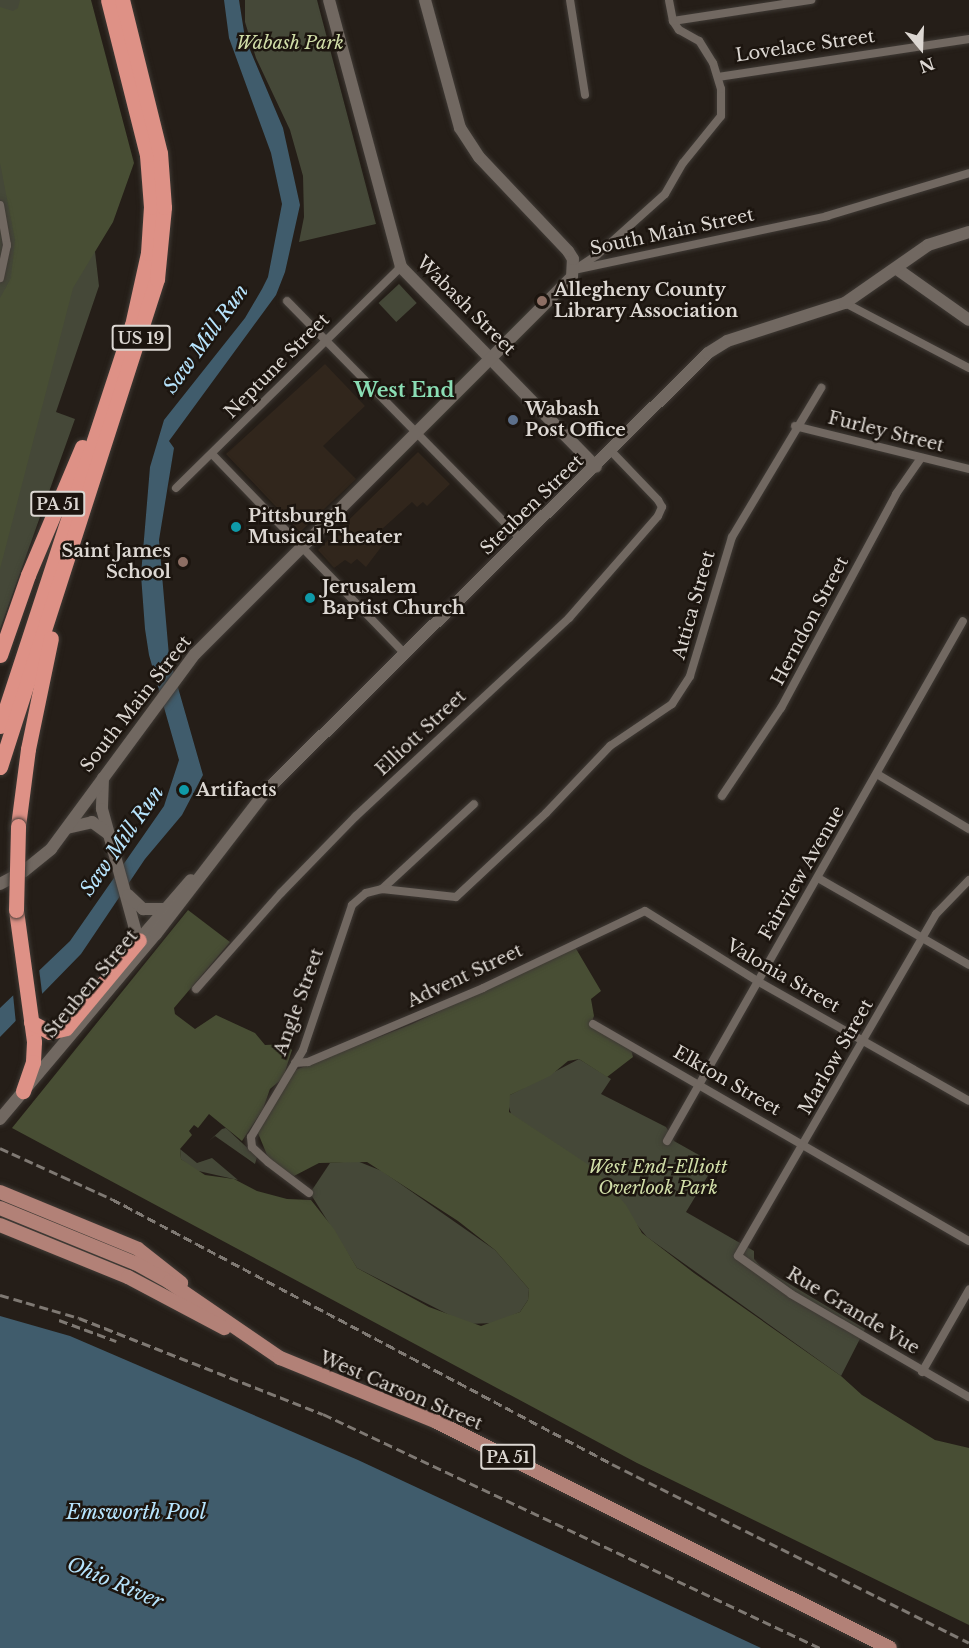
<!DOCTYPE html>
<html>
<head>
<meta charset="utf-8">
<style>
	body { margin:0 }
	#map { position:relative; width:969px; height:1648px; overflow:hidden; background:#251e18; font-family:"Libre Baskerville",serif }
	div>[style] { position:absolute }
	.built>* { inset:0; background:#31261c }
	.green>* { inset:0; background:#454838; transform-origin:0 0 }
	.forest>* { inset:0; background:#484e34 }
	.water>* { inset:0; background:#405c6c }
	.pier>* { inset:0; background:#251e18 }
	.roads { filter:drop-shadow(0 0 2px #3f3a35) drop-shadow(0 0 2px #3f3a35) }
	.street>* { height:8px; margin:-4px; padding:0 4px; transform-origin:4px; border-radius:4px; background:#716861 }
	.secondary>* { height:12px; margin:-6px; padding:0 6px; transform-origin:6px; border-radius:6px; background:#716861 }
	.primary>* { height:14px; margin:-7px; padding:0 7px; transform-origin:7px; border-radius:7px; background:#b28177 }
	.highway>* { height:15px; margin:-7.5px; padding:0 7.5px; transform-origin:7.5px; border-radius:7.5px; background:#de9186 }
	.rail>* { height:3px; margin-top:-1.5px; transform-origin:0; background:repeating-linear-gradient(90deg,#7f7973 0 9px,transparent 0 13.5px) }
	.bridges { filter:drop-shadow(0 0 2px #3f3a35) drop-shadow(0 0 2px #3f3a35) }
	.highway-bridge>* { height:15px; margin:-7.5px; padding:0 7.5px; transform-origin:7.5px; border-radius:7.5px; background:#de9186 }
	.dots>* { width:16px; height:16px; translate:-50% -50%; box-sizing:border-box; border:3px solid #1c150f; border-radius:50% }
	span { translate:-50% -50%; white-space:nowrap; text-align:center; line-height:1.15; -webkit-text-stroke:5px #1c150f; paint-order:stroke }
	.shield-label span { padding:2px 4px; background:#1c150f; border:2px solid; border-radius:4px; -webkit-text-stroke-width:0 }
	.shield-label { font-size:16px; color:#dcd7d2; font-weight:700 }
	.park-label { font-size:18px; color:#d0dda7; font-style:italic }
	.street-label { font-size:18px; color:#dcd7d2 }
	.poi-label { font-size:18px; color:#dcd7d2; font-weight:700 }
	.left { translate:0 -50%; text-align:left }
	.right { translate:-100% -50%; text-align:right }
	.water-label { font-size:20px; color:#b7e4fd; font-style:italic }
	.neighbourhood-label { font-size:20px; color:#8addb4; font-weight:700 }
	.north { position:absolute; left:891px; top:18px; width:60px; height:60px; -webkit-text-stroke:4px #1c150f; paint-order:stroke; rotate:161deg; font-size:16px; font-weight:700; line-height:24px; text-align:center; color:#dcd7d2 }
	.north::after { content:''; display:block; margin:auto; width:21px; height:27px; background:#dcd7d2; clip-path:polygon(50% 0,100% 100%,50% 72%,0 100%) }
</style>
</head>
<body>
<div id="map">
	<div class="built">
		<i style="clip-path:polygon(325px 364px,365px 406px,323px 446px,356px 479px,300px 532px,226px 454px)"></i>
		<i style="clip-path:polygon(418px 452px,450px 484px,427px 506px,423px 502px,417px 507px,412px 502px,381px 530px,388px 538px,366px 567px,357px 559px,351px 564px,345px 560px,334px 568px,318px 550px)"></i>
	</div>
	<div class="green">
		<i style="clip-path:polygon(0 0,26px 0,81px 131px,99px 286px,56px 412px,75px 419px,0 629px)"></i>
		<i style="clip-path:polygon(245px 0,317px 0,376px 224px,299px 242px,304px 217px,303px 176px,290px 130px,256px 58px,245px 22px)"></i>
		<i style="left:399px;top:284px;width:26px;height:28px;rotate:47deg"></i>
		<i style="clip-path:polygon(579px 1059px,611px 1079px,601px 1094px,666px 1127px,674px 1141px,715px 1164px,686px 1212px,754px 1251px,754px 1259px,761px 1267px,865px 1329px,841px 1376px,647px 1237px,586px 1164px,511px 1114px,507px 1100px,510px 1095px)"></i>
		<i style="clip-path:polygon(226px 1128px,257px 1157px,255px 1164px,215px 1136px,209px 1141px,222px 1129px)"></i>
		<i style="clip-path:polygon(180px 1149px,197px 1163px,212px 1158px,238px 1180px,194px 1170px,181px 1159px)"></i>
		<i style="clip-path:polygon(357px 1161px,382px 1171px,495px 1250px,529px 1289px,528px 1300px,520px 1312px,495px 1323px,467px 1324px,357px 1268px,310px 1193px,330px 1163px)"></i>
	</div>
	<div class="forest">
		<i style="clip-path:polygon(20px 0,91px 0,134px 163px,113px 222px,73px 288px,0 569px,0 298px,11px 278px,15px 240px,0 163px,0 7px,13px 11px,18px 8px)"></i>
		<i style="clip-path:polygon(188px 910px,230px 942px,174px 1008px,175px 1014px,195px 1029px,216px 1015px,255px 1033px,265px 1045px,286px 1044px,292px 1050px,283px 1078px,270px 1089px,263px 1109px,242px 1141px,209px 1114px,198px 1128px,194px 1125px,189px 1131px,192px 1135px,180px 1149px,181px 1159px,205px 1175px,234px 1179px,257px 1191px,287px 1199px,311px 1200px,334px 1229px,357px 1268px,429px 1307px,481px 1326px,520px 1312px,528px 1300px,529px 1289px,495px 1250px,458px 1221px,367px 1162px,319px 1163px,294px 1176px,269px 1160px,258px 1133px,293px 1071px,412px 1024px,575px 947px,601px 991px,591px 999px,594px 1016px,590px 1026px,631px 1049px,633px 1057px,607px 1077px,579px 1059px,568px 1061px,550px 1076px,510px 1095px,509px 1112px,595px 1169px,626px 1205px,642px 1233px,694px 1273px,841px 1376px,862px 1395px,935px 1440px,969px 1448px,969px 1625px,637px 1463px,12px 1128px)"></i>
	</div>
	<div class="water">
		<i style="clip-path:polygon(224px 0,239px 0,245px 38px,283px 128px,300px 205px,285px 272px,276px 295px,169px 441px,174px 448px,159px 540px,169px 656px,203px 775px,182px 815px,145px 859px,81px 954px,0 1037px,0 1008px,70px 941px,164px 806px,179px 760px,149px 655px,145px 629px,141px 575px,150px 467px,164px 420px,245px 318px,262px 289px,268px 277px,282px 204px,271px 153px,229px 38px)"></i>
		<i style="clip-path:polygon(0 1316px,70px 1336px,358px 1460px,761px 1648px,0 1648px)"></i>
	</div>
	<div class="pier">
		<i style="clip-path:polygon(39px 969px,43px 1000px,16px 1024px,13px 994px)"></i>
	</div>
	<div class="roads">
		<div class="street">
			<i style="left:570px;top:0;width:96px;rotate:81deg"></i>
			<i style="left:673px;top:21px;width:140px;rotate:-8.7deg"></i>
			<i style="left:718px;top:77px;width:254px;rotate:-8.6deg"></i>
			<i style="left:0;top:205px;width:41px;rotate:80.1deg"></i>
			<i style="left:7px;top:245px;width:34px;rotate:102deg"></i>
			<i style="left:577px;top:268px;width:24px;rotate:-33deg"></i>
			<i style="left:597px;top:255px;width:91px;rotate:-41.9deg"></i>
			<i style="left:665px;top:194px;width:36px;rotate:-60deg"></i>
			<i style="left:683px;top:163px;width:60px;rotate:-51deg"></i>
			<i style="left:721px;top:116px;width:27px;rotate:-90deg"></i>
			<i style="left:721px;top:89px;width:27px;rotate:-107deg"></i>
			<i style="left:713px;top:63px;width:26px;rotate:-122deg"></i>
			<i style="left:699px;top:41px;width:23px;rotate:-151deg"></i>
			<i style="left:679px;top:30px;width:11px;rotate:-124deg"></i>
			<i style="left:673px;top:21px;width:21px;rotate:-101deg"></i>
			<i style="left:574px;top:270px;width:259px;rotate:-12deg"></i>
			<i style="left:827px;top:216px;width:148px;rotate:-16.8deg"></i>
			<i style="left:287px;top:301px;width:335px;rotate:45.5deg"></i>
			<i style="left:845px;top:303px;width:140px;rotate:27.7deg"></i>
			<i style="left:795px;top:426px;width:179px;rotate:13.9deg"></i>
			<i style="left:212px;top:454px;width:278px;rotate:46deg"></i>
			<i style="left:176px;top:488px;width:315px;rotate:-44.5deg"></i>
			<i style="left:877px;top:774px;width:107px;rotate:30.9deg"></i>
			<i style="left:722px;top:796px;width:106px;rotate:-56.2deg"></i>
			<i style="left:781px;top:708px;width:243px;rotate:-61.7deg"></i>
			<i style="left:896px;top:494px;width:44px;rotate:-55.2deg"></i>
			<i style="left:818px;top:878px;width:174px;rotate:29.9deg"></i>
			<i style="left:969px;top:880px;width:47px;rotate:134.1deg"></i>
			<i style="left:936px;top:914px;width:395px;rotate:120.1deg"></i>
			<i style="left:738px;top:1256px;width:65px;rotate:35.6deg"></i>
			<i style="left:791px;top:1294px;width:206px;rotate:30.1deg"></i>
			<i style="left:382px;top:889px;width:125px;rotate:-42.7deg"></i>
			<i style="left:196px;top:989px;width:128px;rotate:-48.5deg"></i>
			<i style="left:281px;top:893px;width:107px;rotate:-45.8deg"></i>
			<i style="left:356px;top:816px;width:291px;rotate:-42.9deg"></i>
			<i style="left:569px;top:618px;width:135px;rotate:-48.9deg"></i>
			<i style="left:658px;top:516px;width:10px;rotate:-66deg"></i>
			<i style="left:662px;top:507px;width:8px;rotate:-120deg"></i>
			<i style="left:658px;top:500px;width:66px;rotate:-133.8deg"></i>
			<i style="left:593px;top:1024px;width:434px;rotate:30deg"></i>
			<i style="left:295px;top:1063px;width:13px;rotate:-4deg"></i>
			<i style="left:308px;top:1062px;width:190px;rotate:-22.9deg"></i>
			<i style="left:483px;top:988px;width:179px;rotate:-25.4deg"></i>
			<i style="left:645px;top:911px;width:134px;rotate:31.9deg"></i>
			<i style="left:759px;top:982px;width:241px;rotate:29.5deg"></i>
			<i style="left:667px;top:1141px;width:598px;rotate:-60.35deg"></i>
			<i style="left:309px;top:1193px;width:51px;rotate:-142.9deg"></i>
			<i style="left:268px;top:1162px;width:22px;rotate:-137deg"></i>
			<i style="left:252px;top:1147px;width:10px;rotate:-96deg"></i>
			<i style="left:251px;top:1137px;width:101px;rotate:-59.1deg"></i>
			<i style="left:303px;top:1050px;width:153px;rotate:-71.3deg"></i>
			<i style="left:352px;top:905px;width:18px;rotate:-41deg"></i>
			<i style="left:366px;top:893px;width:16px;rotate:-14deg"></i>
			<i style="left:382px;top:889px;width:74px;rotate:6.2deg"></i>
			<i style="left:456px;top:897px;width:123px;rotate:-43deg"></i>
			<i style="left:546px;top:813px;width:93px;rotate:-46.3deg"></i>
			<i style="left:610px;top:746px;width:75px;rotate:-34.1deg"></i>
			<i style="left:672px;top:704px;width:33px;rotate:-57deg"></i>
			<i style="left:690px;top:676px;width:145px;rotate:-73.2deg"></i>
			<i style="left:732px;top:537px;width:174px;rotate:-59.1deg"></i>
			<i style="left:922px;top:1372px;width:95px;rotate:-60.2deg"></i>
		</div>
		<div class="secondary">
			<i style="left:329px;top:0;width:277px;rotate:74.9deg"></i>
			<i style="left:401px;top:267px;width:279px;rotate:45.7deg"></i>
			<i style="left:897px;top:269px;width:88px;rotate:35.3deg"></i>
			<i style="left:103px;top:778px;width:31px;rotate:92deg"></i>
			<i style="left:102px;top:809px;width:143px;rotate:74.6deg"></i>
			<i style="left:67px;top:828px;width:26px;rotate:-13deg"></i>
			<i style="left:92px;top:822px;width:22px;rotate:36deg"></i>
			<i style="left:0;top:884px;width:27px;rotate:-28deg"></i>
			<i style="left:24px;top:871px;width:35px;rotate:-39deg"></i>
			<i style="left:51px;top:849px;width:242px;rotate:-53.6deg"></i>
			<i style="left:195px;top:654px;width:533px;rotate:-45deg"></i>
			<i style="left:572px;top:277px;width:18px;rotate:-87deg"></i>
			<i style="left:573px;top:259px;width:9px;rotate:-122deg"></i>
			<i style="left:568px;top:251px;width:129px;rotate:-133.4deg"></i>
			<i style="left:479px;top:157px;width:35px;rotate:-123deg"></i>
			<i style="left:460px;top:128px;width:133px;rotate:-105.3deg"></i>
			<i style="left:128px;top:895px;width:21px;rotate:43deg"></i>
			<i style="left:143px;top:909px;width:20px"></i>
			<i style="left:139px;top:940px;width:79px;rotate:-49.1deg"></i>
			<i style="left:0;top:1119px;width:242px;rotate:-49.9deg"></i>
			<i style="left:156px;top:934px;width:180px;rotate:-52.4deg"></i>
			<i style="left:266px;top:791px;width:622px;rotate:-44.74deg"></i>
			<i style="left:708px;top:353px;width:22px;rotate:-32deg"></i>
			<i style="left:727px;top:341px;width:124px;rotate:-17.9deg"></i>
			<i style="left:845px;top:303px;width:101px;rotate:-34.9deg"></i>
			<i style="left:928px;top:245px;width:43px;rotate:-17.6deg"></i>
		</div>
		<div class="primary">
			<i style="left:0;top:1192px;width:149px;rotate:22.4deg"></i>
			<i style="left:138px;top:1249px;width:55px;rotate:38.3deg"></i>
			<i style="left:0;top:1208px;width:146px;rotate:22.2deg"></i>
			<i style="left:135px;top:1263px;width:39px;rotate:29deg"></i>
			<i style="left:169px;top:1282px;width:135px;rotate:34.4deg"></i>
			<i style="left:280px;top:1358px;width:170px;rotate:22.2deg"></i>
			<i style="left:437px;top:1422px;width:506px;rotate:26.51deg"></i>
			<i style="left:0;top:1225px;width:138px;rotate:22.1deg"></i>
			<i style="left:128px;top:1277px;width:109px;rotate:28deg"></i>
		</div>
		<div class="highway">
			<i style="left:0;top:655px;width:85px;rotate:-70.7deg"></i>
			<i style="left:28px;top:575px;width:139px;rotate:-67.1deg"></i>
			<i style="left:0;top:726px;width:422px;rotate:-71.8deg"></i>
			<i style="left:132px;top:325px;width:74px;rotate:-77.5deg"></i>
			<i style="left:148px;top:253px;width:46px;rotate:-86.3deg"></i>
			<i style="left:151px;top:207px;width:52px;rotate:-94.4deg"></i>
			<i style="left:147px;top:155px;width:160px;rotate:-104.1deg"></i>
			<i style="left:0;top:767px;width:513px;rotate:-72.17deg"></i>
			<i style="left:157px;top:279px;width:72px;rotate:-84.4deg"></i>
			<i style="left:164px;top:207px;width:54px;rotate:-94.2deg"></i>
			<i style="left:160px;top:153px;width:158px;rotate:-103.9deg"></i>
			<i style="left:18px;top:826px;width:78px;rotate:-82.6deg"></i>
			<i style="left:28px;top:749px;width:113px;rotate:-78.3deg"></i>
			<i style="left:16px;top:910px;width:133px;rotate:82.2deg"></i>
			<i style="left:34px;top:1042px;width:20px;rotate:93deg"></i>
			<i style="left:33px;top:1062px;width:31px;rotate:109deg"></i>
			<i style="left:31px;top:1022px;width:21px;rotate:28deg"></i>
			<i style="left:50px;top:1032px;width:16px;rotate:-14deg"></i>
			<i style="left:66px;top:1028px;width:114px;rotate:-50.3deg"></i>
		</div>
	</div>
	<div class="rail">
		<i style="left:0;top:1148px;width:123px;rotate:24.5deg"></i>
		<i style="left:112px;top:1199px;width:566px;rotate:27.92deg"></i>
		<i style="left:612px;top:1464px;width:399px;rotate:26.6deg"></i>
		<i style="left:0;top:1295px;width:82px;rotate:16.2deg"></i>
		<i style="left:79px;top:1318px;width:262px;rotate:21.5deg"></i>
		<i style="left:323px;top:1414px;width:549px;rotate:25.21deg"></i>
		<i style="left:59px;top:1320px;width:61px;rotate:20.2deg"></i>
	</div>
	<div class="bridges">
		<div class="highway-bridge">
			<i style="left:16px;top:910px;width:84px;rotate:-88.6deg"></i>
		</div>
	</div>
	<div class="dots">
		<i style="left:542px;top:301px;background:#8d6e63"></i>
		<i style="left:513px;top:420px;background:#5c6f8a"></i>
		<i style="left:236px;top:527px;background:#0f9aa8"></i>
		<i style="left:183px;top:562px;background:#8d6e63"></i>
		<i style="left:310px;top:598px;background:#0f9aa8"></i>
		<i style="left:184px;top:790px;background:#0f9aa8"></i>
	</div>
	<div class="shield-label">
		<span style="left:141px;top:338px">US 19</span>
		<span style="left:58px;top:504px">PA 51</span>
		<span style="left:508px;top:1457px">PA 51</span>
	</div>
	<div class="park-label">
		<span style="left:290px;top:43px">Wabash Park</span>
		<span style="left:658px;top:1178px">West End-Elliott<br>Overlook Park</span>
	</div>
	<div class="street-label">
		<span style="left:805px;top:46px;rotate:-8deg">Lovelace Street</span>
		<span style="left:672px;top:232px;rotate:-12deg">South Main Street</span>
		<span style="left:466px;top:306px;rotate:45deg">Wabash Street</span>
		<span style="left:277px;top:366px;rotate:-45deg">Neptune Street</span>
		<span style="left:886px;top:432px;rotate:14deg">Furley Street</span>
		<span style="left:532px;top:505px;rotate:-44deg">Steuben Street</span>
		<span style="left:694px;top:605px;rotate:-74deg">Attica Street</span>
		<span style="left:810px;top:621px;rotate:-62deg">Herndon Street</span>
		<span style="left:136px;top:704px;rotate:-52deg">South Main Street</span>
		<span style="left:421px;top:733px;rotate:-43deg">Elliott Street</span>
		<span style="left:802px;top:873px;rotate:-60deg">Fairview Avenue</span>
		<span style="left:465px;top:976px;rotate:-25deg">Advent Street</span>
		<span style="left:783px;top:976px;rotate:30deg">Valonia Street</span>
		<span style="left:91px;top:984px;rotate:-50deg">Steuben Street</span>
		<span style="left:299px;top:1002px;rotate:-70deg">Angle Street</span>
		<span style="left:836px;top:1057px;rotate:-60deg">Marlow Street</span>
		<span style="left:727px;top:1081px;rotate:30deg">Elkton Street</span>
		<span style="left:853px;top:1311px;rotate:31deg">Rue Grande Vue</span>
		<span style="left:401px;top:1391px;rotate:23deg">West Carson Street</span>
	</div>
	<div class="poi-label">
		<span class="left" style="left:554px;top:301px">Allegheny County<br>Library Association</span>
		<span class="left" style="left:525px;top:420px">Wabash<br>Post Office</span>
		<span class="left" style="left:248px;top:527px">Pittsburgh<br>Musical Theater</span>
		<span class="right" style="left:171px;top:562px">Saint James<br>School</span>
		<span class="left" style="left:322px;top:598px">Jerusalem<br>Baptist Church</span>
		<span class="left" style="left:196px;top:790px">Artifacts</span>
	</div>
	<div class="water-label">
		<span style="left:206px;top:339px;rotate:-54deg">Saw Mill Run</span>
		<span style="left:122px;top:841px;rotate:-55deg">Saw Mill Run</span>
		<span style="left:136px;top:1512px">Emsworth Pool</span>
		<span style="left:115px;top:1583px;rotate:23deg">Ohio River</span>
	</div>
	<div class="neighbourhood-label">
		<span style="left:404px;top:390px">West End</span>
	</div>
	<div class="north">N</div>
</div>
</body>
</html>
